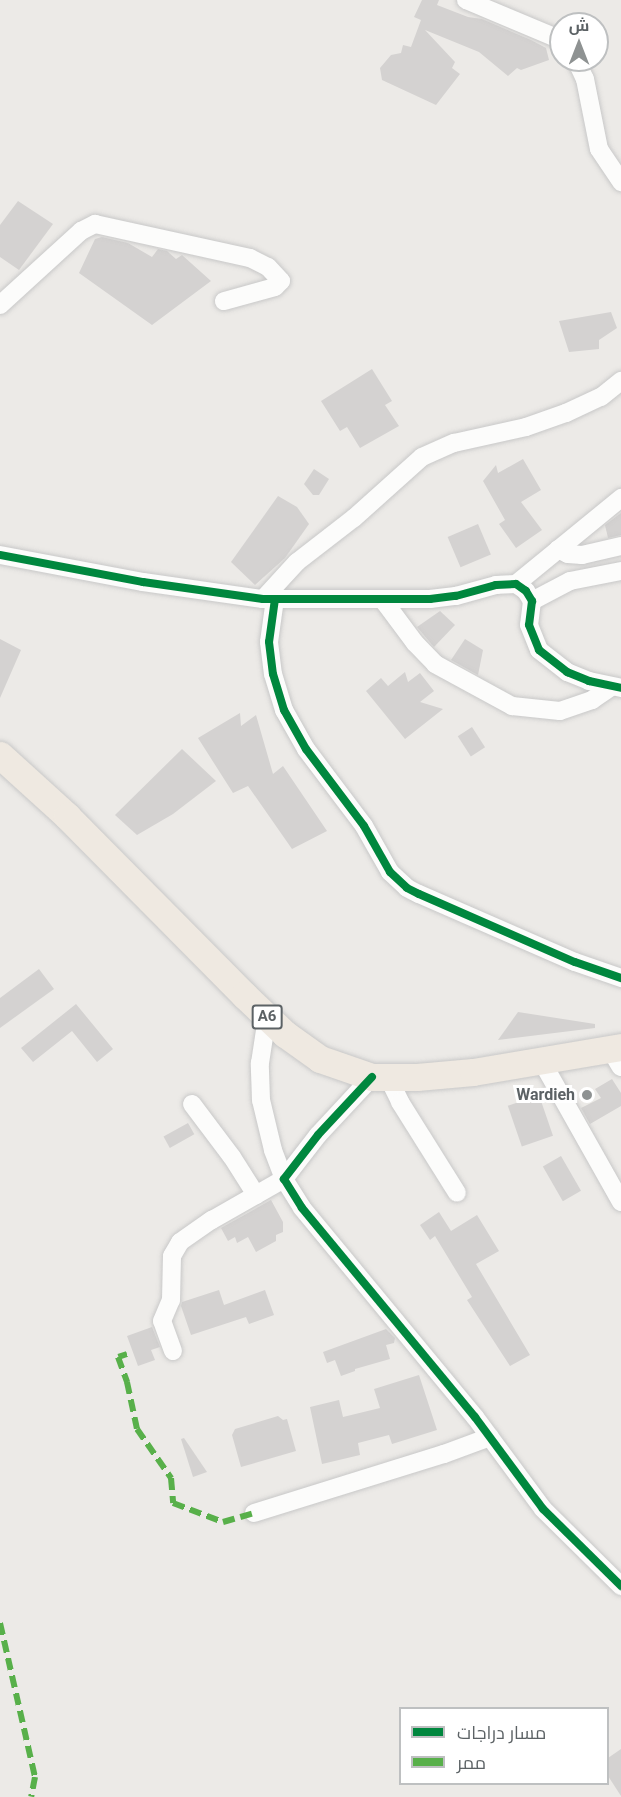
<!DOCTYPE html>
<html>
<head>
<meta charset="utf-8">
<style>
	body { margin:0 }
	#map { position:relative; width:621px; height:1797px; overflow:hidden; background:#eceae7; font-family:Roboto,Cairo,sans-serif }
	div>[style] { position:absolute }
	.building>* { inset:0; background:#d4d2d1; transform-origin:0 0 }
	.roads { filter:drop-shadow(0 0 2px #c8c8c8) drop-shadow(0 0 2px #c8c8c8) }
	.minor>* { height:18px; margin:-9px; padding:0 9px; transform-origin:9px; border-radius:9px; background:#fcfcfb }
	.highway>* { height:27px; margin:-13.5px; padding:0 13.5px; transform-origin:13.5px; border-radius:13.5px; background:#efe9e1 }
	.quiet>* { height:6px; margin-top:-3px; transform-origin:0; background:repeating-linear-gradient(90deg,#58b04a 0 12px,transparent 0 18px) }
	.cycleway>* { height:8px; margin:-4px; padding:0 4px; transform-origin:4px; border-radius:4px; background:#00873e }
	.dots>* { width:16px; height:16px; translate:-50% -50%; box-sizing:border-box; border:3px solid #fff; border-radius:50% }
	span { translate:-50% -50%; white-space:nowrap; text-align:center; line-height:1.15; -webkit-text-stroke:6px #fff; paint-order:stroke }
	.shield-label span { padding:2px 4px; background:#fff; border:2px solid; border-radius:4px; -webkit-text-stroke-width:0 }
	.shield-label { font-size:15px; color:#5c6265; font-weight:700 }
	.poi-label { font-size:16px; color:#5c6265; font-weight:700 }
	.right { translate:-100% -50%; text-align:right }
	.legend { position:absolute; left:399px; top:1707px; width:210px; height:78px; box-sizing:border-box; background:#fff; border:2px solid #bec0c1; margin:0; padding:8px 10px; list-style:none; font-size:18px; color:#5c6265 }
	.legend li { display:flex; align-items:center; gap:12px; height:30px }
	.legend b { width:30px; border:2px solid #bec0c1 }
	.north { position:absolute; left:549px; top:12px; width:60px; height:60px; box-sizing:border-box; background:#fff; border:2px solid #bec0c1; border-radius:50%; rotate:0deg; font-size:16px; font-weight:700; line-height:24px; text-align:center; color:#5c6265 }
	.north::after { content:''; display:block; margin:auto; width:21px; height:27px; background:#8e9292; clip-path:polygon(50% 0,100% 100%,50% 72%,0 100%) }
</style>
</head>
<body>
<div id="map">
	<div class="building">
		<i style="clip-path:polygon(422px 0,439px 0,437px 5px,468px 17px,482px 19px,531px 40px,546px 48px,549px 60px,521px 70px,517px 68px,508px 76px,479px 52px,425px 30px,455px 62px,452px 68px,460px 74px,436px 105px,382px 80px,380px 68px,391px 55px,401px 53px,403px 45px,411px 47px,421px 20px,414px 17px)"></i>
		<i style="clip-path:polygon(18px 201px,53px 224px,19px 270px,0 257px,0 225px)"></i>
		<i style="clip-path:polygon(102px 237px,128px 243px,152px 257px,158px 249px,167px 251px,176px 259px,182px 255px,211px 281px,152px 325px,79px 273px,95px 239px)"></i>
		<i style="clip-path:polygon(611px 312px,617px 328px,599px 340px,599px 349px,569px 352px,559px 321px)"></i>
		<i style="clip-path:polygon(372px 369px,392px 401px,385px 405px,399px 426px,360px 448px,347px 427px,340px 431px,321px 401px)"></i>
		<i style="clip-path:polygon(523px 459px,541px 490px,521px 502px,542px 530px,516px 548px,499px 524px,505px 520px,483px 481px,496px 465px,498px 473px)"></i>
		<i style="clip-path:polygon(314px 469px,329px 479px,319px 495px,313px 495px,304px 484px)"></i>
		<i style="clip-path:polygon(278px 496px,297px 507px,309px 524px,285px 558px,255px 585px,231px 562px)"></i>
		<i style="clip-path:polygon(621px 513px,621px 535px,608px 538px,605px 525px)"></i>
		<i style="left:478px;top:524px;width:33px;height:33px;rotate:67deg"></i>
		<i style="clip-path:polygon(440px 611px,455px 625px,434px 647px,417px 627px)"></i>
		<i style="clip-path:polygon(0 639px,21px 650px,0 698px)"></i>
		<i style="clip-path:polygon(465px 639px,483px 650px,478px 675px,451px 660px)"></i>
		<i style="clip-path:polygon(405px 672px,408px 682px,420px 673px,434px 691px,420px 702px,443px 709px,405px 739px,366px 691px,381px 678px,388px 686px)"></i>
		<i style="clip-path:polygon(240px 713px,241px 726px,256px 715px,273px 774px,283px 766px,327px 831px,292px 849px,248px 786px,233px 793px,198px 738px)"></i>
		<i style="left:472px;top:727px;width:24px;height:17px;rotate:57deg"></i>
		<i style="clip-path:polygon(182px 749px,216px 781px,173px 814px,137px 835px,115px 815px)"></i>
		<i style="clip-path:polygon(39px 969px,54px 989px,0 1028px,0 998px)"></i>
		<i style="clip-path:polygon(76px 1004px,113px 1049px,97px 1062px,72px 1031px,33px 1062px,21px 1048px)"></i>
		<i style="clip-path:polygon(518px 1012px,595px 1024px,595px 1028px,498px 1040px)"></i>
		<i style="clip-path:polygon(612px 1079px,621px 1093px,621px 1106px,590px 1124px,581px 1108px,601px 1098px,595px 1089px)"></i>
		<i style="left:539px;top:1095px;width:43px;height:33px;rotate:71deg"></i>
		<i style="left:188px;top:1123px;width:13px;height:28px;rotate:61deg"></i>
		<i style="left:561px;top:1156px;width:40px;height:21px;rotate:60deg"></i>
		<i style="clip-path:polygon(271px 1200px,283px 1222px,283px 1232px,276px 1235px,276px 1241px,256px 1252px,248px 1237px,237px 1243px,235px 1237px,228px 1241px,221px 1228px)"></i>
		<i style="clip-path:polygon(439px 1212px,451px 1231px,477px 1215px,499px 1251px,476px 1264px,530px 1355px,510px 1366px,467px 1300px,472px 1297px,435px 1236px,430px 1240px,420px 1225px)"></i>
		<i style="clip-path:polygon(219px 1290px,224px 1305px,265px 1290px,274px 1315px,249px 1324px,246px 1317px,191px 1335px,181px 1306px,182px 1302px)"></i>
		<i style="clip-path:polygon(152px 1327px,160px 1347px,151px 1350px,155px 1360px,138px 1366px,127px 1336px)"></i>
		<i style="clip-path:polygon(386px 1329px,395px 1338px,394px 1343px,386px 1345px,390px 1359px,355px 1369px,355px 1371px,341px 1376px,335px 1360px,327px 1363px,323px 1352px)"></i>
		<i style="clip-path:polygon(419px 1375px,437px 1430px,392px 1444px,389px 1435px,358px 1443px,360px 1455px,322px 1464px,310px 1407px,339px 1400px,343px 1417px,380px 1408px,374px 1389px)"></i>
		<i style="clip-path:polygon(278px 1416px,283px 1420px,287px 1419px,296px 1451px,241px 1467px,232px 1435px,235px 1429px)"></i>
		<i style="clip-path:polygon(184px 1438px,207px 1472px,193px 1477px,181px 1439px)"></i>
		<i style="clip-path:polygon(621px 1749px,621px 1796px,608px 1776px,608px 1758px)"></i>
	</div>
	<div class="roads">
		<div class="minor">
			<i style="left:466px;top:0;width:103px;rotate:22.8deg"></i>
			<i style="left:576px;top:60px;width:21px;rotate:65deg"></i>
			<i style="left:585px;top:79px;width:71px;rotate:78.7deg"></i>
			<i style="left:599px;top:149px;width:40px;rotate:56deg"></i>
			<i style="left:0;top:305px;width:110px;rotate:-42.4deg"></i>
			<i style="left:81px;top:231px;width:16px;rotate:-27deg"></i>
			<i style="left:95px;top:224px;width:159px;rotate:12.4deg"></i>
			<i style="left:250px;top:258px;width:20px;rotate:27deg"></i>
			<i style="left:268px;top:267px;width:19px;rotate:47deg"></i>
			<i style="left:281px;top:281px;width:8px;rotate:135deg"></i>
			<i style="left:275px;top:287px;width:53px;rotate:164.6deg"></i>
			<i style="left:558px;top:549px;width:11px;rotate:27deg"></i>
			<i style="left:568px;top:554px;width:14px;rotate:4deg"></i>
			<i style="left:582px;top:555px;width:40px;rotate:-13deg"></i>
			<i style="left:0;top:555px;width:146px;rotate:10.7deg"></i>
			<i style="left:143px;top:582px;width:121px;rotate:8.1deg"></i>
			<i style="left:263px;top:599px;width:167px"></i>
			<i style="left:430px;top:599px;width:26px;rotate:-7deg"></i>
			<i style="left:456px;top:596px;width:41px;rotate:-15.4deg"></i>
			<i style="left:496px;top:585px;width:20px;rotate:-3deg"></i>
			<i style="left:516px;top:584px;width:12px;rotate:35deg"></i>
			<i style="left:526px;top:591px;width:12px;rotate:59deg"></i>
			<i style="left:532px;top:601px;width:24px;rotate:97deg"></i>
			<i style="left:529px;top:625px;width:27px;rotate:68deg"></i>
			<i style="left:539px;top:650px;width:36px;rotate:38deg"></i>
			<i style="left:567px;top:672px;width:24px;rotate:22deg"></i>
			<i style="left:589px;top:681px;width:33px;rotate:12deg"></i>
			<i style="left:516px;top:584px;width:136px;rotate:-39.3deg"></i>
			<i style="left:263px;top:599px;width:50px;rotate:-47.4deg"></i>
			<i style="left:297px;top:562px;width:72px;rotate:-37.7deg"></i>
			<i style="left:354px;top:518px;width:91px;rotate:-41.9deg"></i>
			<i style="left:422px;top:457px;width:35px;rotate:-24deg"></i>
			<i style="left:454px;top:443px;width:74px;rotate:-12.5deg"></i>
			<i style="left:526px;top:427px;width:42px;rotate:-19.3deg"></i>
			<i style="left:566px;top:413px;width:38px;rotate:-25deg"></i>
			<i style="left:601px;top:397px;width:26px;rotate:-39deg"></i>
			<i style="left:275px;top:599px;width:43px;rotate:97.9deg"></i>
			<i style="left:269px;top:642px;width:32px;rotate:83deg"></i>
			<i style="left:273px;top:674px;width:38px;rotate:73deg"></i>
			<i style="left:284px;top:710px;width:45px;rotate:60.6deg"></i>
			<i style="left:306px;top:749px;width:96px;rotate:53deg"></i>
			<i style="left:364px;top:826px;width:53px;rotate:60.5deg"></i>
			<i style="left:390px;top:872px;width:23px;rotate:43deg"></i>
			<i style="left:407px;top:888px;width:13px;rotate:27deg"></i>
			<i style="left:419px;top:894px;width:170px;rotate:23.6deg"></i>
			<i style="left:575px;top:962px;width:49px;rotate:19.2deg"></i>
			<i style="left:383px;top:600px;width:54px;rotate:53.3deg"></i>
			<i style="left:415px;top:643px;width:29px;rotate:46deg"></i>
			<i style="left:435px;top:664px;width:88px;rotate:28.6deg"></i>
			<i style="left:512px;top:706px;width:48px;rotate:5.9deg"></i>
			<i style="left:560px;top:711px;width:34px;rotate:-19deg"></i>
			<i style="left:592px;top:700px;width:23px;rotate:-34deg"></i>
			<i style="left:532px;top:601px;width:43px;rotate:-27.8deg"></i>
			<i style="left:570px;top:581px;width:52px;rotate:-11.1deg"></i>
			<i style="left:610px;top:1049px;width:21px;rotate:59deg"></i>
			<i style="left:541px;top:1060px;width:163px;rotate:60.6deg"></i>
			<i style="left:372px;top:1077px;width:79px;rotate:133deg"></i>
			<i style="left:318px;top:1135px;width:56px;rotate:127.7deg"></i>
			<i style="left:284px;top:1179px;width:34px;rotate:58deg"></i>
			<i style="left:302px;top:1208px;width:271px;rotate:50.4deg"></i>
			<i style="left:475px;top:1417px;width:114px;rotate:53.5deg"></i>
			<i style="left:543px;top:1509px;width:110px;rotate:44.6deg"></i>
			<i style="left:388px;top:1077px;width:28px;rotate:64deg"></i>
			<i style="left:400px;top:1102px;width:107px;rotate:57.9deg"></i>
			<i style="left:192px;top:1104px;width:66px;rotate:53deg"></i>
			<i style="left:232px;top:1157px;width:45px;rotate:57.7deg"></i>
			<i style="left:173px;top:1351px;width:32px;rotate:-110deg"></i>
			<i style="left:162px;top:1321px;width:23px;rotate:-67deg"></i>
			<i style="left:171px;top:1300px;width:44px;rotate:-88.7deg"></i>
			<i style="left:172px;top:1256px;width:16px;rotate:-60deg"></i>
			<i style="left:180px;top:1242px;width:39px;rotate:-35deg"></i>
			<i style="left:212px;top:1220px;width:83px;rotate:-29.7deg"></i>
			<i style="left:284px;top:1179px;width:31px;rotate:-111deg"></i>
			<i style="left:273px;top:1150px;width:51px;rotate:-103.5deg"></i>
			<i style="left:261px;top:1100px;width:37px;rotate:-92deg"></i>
			<i style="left:260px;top:1063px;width:47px;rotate:-81.3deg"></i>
			<i style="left:254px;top:1513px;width:199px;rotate:-17.3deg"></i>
			<i style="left:444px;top:1454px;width:49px;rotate:-20.3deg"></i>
		</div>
		<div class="highway">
			<i style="left:0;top:755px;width:91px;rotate:42.3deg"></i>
			<i style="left:67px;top:816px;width:252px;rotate:45.3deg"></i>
			<i style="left:244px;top:995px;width:57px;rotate:43.6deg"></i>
			<i style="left:285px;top:1034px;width:43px;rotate:35.5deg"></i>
			<i style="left:320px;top:1059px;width:55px;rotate:19.1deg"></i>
			<i style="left:372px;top:1077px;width:45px"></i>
			<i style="left:417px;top:1077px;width:56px;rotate:-5.1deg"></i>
			<i style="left:473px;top:1072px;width:150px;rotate:-9.6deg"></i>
		</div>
	</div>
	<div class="quiet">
		<i style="left:127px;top:1354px;width:9px;rotate:162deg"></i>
		<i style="left:118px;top:1357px;width:27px;rotate:70deg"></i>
		<i style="left:127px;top:1382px;width:48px;rotate:78deg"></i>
		<i style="left:137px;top:1429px;width:60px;rotate:55.2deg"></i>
		<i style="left:171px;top:1478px;width:25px;rotate:85deg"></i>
		<i style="left:173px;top:1503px;width:53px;rotate:20.8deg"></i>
		<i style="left:223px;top:1522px;width:32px;rotate:-16deg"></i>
		<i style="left:0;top:1623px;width:158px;rotate:77.2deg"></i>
		<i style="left:35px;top:1777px;width:20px;rotate:101deg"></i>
	</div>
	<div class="cycleway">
		<i style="left:0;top:555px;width:146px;rotate:10.7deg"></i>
		<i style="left:143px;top:582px;width:121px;rotate:8.1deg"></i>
		<i style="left:263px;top:599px;width:167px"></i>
		<i style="left:430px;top:599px;width:26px;rotate:-7deg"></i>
		<i style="left:456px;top:596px;width:41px;rotate:-15.4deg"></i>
		<i style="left:496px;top:585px;width:20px;rotate:-3deg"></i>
		<i style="left:516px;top:584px;width:12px;rotate:35deg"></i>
		<i style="left:526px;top:591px;width:12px;rotate:59deg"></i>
		<i style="left:532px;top:601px;width:24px;rotate:97deg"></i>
		<i style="left:529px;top:625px;width:27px;rotate:68deg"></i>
		<i style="left:539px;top:650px;width:36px;rotate:38deg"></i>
		<i style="left:567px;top:672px;width:24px;rotate:22deg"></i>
		<i style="left:589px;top:681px;width:33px;rotate:12deg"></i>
		<i style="left:275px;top:599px;width:43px;rotate:97.9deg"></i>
		<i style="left:269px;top:642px;width:32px;rotate:83deg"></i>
		<i style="left:273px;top:674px;width:38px;rotate:73deg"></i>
		<i style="left:284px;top:710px;width:45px;rotate:60.6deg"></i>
		<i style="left:306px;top:749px;width:96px;rotate:53deg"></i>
		<i style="left:364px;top:826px;width:53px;rotate:60.5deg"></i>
		<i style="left:390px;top:872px;width:23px;rotate:43deg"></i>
		<i style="left:407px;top:888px;width:13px;rotate:27deg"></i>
		<i style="left:419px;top:894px;width:170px;rotate:23.6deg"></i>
		<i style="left:575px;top:962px;width:49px;rotate:19.2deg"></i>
		<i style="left:372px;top:1077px;width:79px;rotate:133deg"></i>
		<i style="left:318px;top:1135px;width:56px;rotate:127.7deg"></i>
		<i style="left:284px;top:1179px;width:34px;rotate:58deg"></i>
		<i style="left:302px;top:1208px;width:271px;rotate:50.4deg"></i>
		<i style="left:475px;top:1417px;width:114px;rotate:53.5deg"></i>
		<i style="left:543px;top:1509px;width:110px;rotate:44.6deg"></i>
	</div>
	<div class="dots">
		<i style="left:587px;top:1095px;background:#8e9292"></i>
	</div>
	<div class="shield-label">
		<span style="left:267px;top:1017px">A6</span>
	</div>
	<div class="poi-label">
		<span class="right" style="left:575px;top:1095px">Wardieh</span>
	</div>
	<ul class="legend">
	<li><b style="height:8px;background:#00873e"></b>مسار دراجات</li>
	<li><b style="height:8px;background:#58b04a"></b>ممر</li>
	</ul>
	<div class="north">ش</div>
</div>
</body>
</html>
